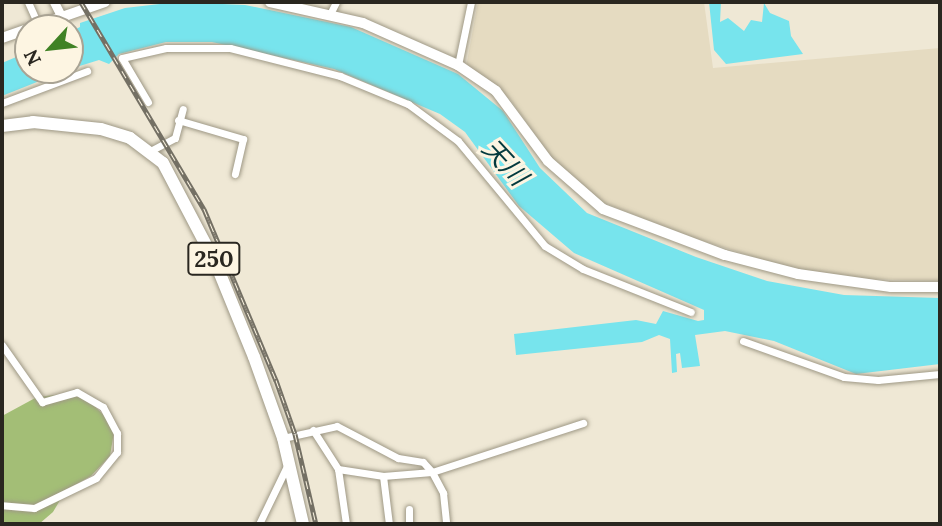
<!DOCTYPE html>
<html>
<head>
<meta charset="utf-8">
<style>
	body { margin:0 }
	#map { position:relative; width:942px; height:526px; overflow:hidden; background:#efe8d5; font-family:Lora,"Noto Sans JP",serif }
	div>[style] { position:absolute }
	.built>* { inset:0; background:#e5dbc1 }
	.forest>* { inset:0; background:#a3be76 }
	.water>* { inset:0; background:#77e4ed }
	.roads { filter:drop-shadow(0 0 2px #9e9885) drop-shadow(0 0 2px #9e9885) }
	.minor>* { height:7px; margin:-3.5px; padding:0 3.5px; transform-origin:3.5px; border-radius:3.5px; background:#fff }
	.tertiary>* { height:9px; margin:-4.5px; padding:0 4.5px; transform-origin:4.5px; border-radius:4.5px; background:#fff }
	.secondary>* { height:10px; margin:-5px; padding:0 5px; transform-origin:5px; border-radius:5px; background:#fff }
	.trunk>* { height:12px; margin:-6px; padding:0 6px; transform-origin:6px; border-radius:6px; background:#fff }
	.rail>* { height:5px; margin-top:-2.5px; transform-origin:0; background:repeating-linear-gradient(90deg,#fdf5e2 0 8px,#747064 0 16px); box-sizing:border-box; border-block:2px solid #747064 }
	span { translate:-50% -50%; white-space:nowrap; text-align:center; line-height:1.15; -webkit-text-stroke:6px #fdf5e2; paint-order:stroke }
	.shield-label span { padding:2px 5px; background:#fdf5e2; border:2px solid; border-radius:5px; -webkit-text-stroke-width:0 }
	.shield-label { font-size:23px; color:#2a2720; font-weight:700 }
	.water-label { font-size:26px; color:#033a3e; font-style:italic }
	.frame { position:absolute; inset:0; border:4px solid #2a2720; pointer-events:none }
	.north { position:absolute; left:14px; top:14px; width:70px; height:70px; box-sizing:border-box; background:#fdf5e2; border:2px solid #a9a394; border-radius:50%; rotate:243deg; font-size:19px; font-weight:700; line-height:28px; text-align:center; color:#2a2720 }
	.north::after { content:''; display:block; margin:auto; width:24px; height:32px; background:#408225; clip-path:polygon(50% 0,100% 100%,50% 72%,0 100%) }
</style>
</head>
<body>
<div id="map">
	<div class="built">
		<i style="clip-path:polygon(478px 2px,704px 2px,713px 68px,940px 48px,940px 281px,870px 279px,789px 268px,694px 238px,594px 199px,555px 163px,510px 99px,466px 67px)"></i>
	</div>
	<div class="forest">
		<i style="clip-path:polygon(72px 393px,85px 397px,115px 426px,110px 456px,91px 476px,66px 490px,53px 512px,39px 524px,2px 524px,2px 416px,37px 397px)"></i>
	</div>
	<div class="water">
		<i style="clip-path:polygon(177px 2px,245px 5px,351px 27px,458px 74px,503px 111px,540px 168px,587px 213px,696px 257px,767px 281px,844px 295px,940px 298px,940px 364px,856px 374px,774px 341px,725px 331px,695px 335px,700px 366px,682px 368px,680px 353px,676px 354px,677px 372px,672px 373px,670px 339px,659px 335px,642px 342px,516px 355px,514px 334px,636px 320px,656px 324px,663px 311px,698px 321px,704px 320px,704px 310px,574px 253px,519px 206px,465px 132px,440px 114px,334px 69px,212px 42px,166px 42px,119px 54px,109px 64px,99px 60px,70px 69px,70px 32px,80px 27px,80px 23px,125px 8px)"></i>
		<i style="clip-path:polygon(709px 2px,721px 2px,720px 22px,728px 18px,744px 31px,751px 20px,762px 22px,764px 3px,770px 13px,789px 21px,791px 36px,803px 54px,726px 64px,714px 50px)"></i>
		<i style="clip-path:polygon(28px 52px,28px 70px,67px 70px,2px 96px,2px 63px)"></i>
	</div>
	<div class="roads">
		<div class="minor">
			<i style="left:28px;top:2px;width:24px;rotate:66deg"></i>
			<i style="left:330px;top:14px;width:13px;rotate:-63deg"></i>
			<i style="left:458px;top:65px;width:64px;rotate:-78.3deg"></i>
			<i style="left:148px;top:102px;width:51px;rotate:-120.6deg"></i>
			<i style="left:122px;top:58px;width:45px;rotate:-12.8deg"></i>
			<i style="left:166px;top:48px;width:64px"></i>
			<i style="left:230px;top:48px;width:114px;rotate:14.3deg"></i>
			<i style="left:340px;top:76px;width:74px;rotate:22.4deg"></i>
			<i style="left:408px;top:104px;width:62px;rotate:36.5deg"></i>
			<i style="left:458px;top:141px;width:136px;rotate:50.4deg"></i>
			<i style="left:545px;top:246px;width:44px;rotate:31.2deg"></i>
			<i style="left:583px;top:269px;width:116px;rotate:21.7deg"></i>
			<i style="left:2px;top:103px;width:91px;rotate:-20.6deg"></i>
			<i style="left:178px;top:120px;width:68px;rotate:16.3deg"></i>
			<i style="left:243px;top:139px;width:36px;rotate:103deg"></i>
			<i style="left:152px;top:150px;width:26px;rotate:-28deg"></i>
			<i style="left:175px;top:138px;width:30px;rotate:-75deg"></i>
			<i style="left:743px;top:341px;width:107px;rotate:19.6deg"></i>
			<i style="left:844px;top:377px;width:34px;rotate:5deg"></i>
			<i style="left:878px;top:380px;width:62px;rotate:-5.5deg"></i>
			<i style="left:2px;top:345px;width:70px;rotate:54.9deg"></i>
			<i style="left:42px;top:402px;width:36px;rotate:-16deg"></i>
			<i style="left:77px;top:392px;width:30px;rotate:30deg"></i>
			<i style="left:103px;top:407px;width:30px;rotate:62deg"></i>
			<i style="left:117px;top:433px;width:19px;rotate:90deg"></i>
			<i style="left:117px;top:452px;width:33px;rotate:129deg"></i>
			<i style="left:96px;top:478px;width:69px;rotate:154.2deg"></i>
			<i style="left:34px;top:508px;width:32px;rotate:-175deg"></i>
			<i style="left:313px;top:430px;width:46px;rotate:57.3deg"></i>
			<i style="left:338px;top:469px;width:46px;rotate:8.8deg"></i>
			<i style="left:383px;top:476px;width:49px;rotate:-4.7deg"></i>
			<i style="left:432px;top:472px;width:24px;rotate:62deg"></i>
			<i style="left:443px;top:493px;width:31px;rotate:84deg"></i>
			<i style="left:283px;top:438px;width:55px;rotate:-12.5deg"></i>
			<i style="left:337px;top:426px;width:69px;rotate:27.7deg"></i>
			<i style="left:398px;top:458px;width:25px;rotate:9deg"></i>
			<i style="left:423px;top:462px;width:13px;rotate:48deg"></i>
			<i style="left:432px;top:472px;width:159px;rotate:-18deg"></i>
			<i style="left:338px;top:469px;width:56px;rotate:81.7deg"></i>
			<i style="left:383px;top:476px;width:48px;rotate:82.9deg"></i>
			<i style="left:409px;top:509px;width:15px;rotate:90deg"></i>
			<i style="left:259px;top:524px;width:64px;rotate:-64.2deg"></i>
		</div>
		<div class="tertiary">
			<i style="left:54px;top:2px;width:16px;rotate:63deg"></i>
		</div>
		<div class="secondary">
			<i style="left:270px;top:2px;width:95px;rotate:12.7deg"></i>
			<i style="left:363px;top:23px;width:104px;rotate:23.9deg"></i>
			<i style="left:458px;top:65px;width:46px;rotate:34.4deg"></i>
			<i style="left:496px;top:91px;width:87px;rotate:53.4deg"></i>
			<i style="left:548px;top:161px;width:73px;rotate:41.1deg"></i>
			<i style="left:603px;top:209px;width:130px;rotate:20.7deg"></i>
			<i style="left:725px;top:255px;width:75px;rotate:14.6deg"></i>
			<i style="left:798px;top:274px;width:94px;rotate:8deg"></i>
			<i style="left:891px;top:287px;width:49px"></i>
			<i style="left:2px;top:38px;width:109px;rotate:-19.3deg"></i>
		</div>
		<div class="trunk">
			<i style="left:2px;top:126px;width:31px;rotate:-7deg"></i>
			<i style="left:33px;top:122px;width:68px;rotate:5.9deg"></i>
			<i style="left:101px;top:129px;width:30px;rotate:17deg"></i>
			<i style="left:130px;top:138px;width:41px;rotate:37.1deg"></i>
			<i style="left:163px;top:163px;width:114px;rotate:62.3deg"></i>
			<i style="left:216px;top:264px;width:100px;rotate:67.8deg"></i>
			<i style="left:254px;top:357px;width:86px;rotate:70.3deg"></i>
			<i style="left:283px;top:438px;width:88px;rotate:76.9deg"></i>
		</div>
	</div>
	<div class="rail">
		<i style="left:81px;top:2px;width:241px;rotate:59.3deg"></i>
		<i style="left:204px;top:209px;width:186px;rotate:67.2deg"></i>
		<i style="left:276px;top:380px;width:57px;rotate:70.6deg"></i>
		<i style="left:295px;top:434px;width:92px;rotate:76.9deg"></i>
	</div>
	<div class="shield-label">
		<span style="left:214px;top:259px">250</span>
	</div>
	<div class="water-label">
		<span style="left:505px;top:162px;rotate:47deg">天川</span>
	</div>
	<div class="frame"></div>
	<div class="north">N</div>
</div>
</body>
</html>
